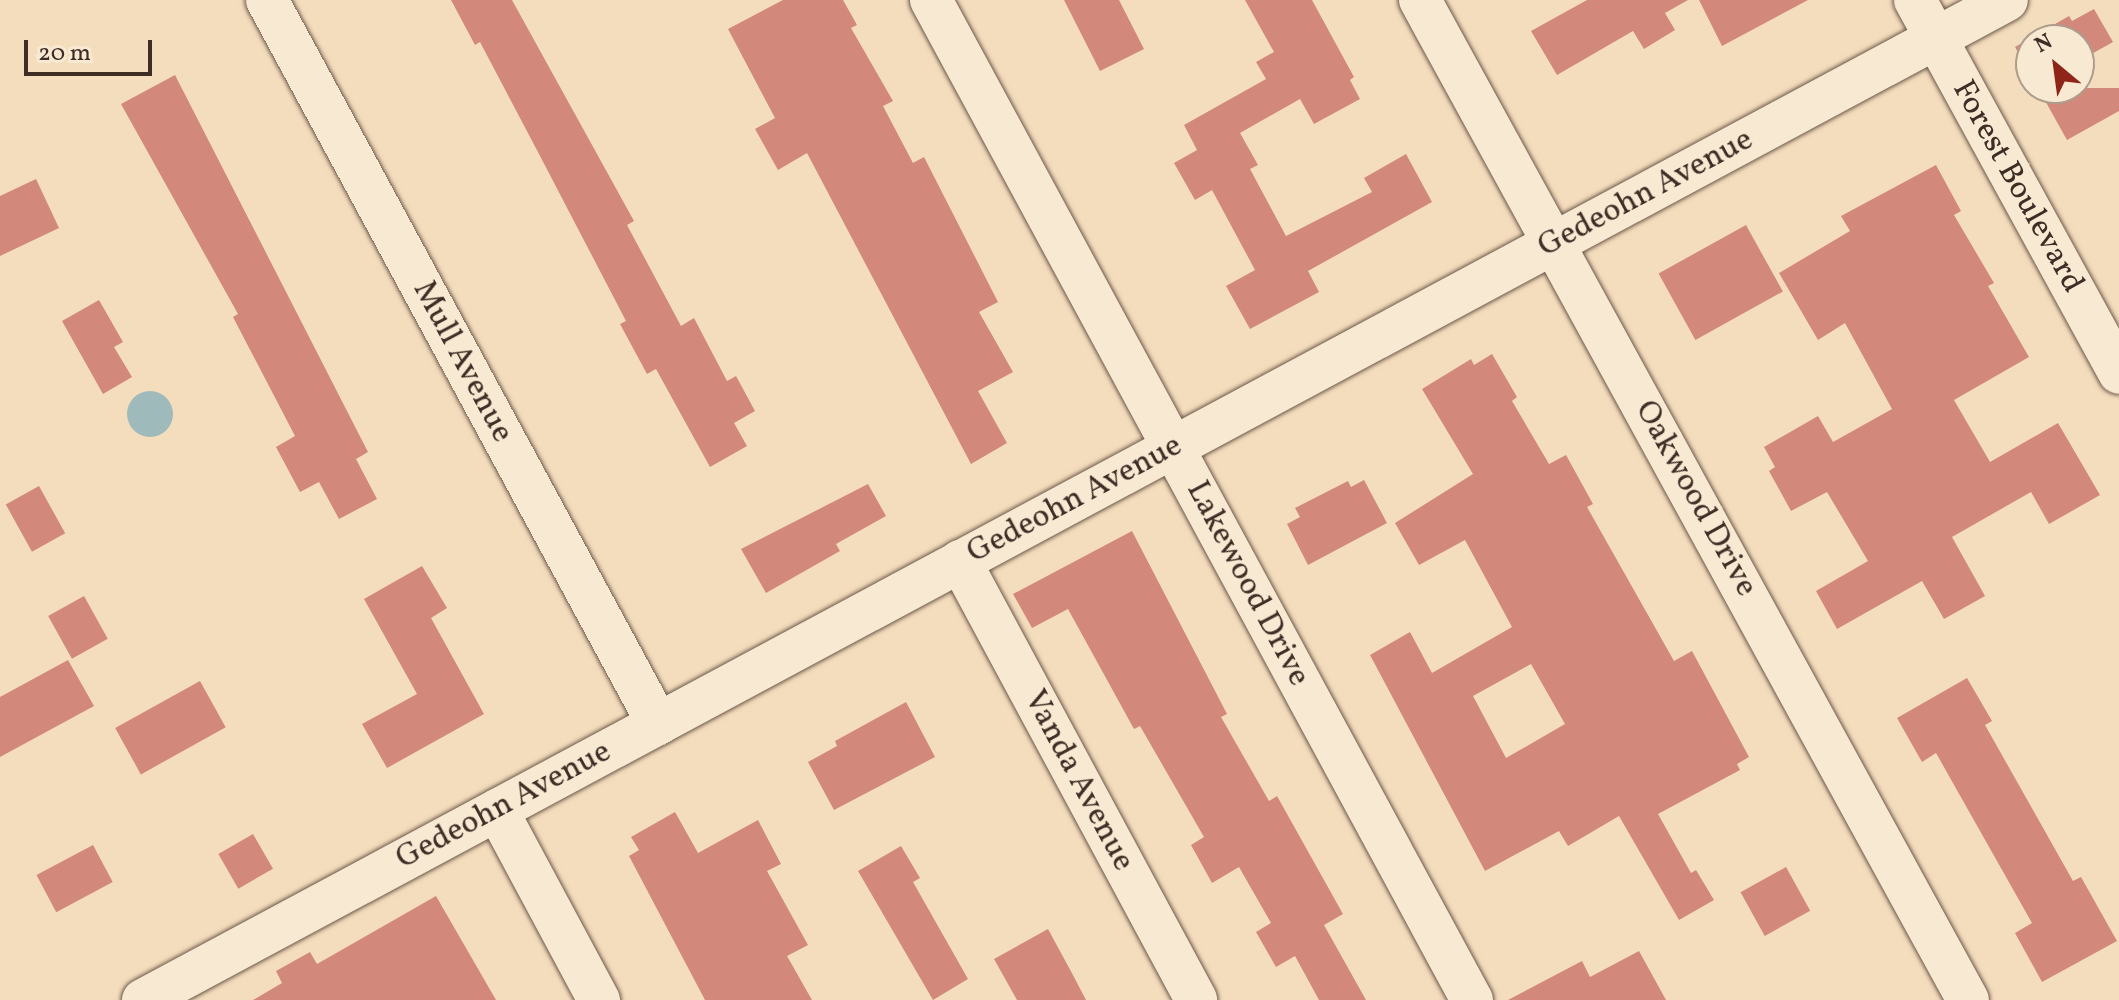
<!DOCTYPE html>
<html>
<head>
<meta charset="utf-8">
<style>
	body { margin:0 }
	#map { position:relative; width:2119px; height:1000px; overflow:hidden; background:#f4ddbc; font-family:Vollkorn,serif }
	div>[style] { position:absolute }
	.water>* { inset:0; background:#9fbaba }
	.round { border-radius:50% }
	.building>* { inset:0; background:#d2897c; transform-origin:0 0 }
	.roads { filter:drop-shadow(0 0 2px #6c584b) drop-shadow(0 0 2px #6c584b) }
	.street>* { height:42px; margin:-21px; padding:0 21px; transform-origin:21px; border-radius:21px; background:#f8e9d3 }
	span { translate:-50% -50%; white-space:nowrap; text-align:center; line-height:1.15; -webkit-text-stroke:8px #f8e9d3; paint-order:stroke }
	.street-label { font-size:32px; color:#3e2c25 }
	.north { position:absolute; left:2015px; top:24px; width:80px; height:80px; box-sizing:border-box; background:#f8e9d3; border:2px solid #ae9d8d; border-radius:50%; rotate:331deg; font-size:22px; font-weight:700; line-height:32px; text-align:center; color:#3e2c25 }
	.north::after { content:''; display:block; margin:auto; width:28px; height:36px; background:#8f2418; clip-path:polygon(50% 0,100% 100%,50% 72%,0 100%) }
	.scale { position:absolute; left:24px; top:40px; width:128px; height:36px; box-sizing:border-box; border:4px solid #3e2c25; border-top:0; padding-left:10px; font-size:24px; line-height:28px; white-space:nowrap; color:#3e2c25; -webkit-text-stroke:6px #f8e9d3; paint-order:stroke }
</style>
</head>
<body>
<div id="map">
	<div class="water">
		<i class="round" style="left:127px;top:391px;width:46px;height:46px"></i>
	</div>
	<div class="building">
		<i style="clip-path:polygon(451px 0,512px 0,634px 221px,627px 225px,681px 326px,694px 318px,727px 381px,736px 376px,755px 411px,734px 423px,747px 446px,710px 467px,656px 369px,647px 374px,620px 324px,626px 321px,539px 154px,480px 42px,475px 45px)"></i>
		<i style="clip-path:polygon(783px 0,843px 0,857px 25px,851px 28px,893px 101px,883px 106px,913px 163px,924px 157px,998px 302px,979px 312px,1013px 372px,978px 391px,1007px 443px,971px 464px,807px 153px,778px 170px,755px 129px,775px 118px,728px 29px)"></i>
		<i style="clip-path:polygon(1064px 0,1119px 0,1144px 49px,1100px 71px)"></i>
		<i style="clip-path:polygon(1245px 0,1312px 0,1354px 77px,1350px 80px,1360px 99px,1314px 124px,1300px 99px,1240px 133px,1258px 165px,1250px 169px,1286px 236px,1372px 192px,1364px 178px,1406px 154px,1432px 202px,1308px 271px,1319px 292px,1250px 329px,1226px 286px,1255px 270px,1212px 190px,1195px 200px,1174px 163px,1197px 150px,1184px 125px,1266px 79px,1256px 62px,1274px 52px)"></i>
		<i style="clip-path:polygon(1587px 0,1688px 0,1665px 13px,1675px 30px,1644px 49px,1633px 31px,1557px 75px,1531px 31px)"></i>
		<i style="clip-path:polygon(1699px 0,1808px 0,1722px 46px)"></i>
		<i style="clip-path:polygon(2094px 9px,2113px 42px,2079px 61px,2079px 40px,2031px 40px,2031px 75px,2015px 47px,2069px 16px,2072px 21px)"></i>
		<i style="clip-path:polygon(175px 75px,368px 452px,356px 459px,377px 499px,339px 519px,319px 482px,300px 492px,276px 447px,295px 436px,233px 317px,238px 314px,121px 104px)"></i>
		<i style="clip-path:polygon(2038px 88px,2119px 88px,2119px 111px,2067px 140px)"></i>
		<i style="clip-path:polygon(1936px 165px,1961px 211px,1954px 215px,1994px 283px,1988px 286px,2029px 357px,1954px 400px,1990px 462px,2058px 423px,2100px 495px,2049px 524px,2031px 492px,1952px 537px,1985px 596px,1944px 619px,1922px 581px,1837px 629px,1816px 591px,1868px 561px,1827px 492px,1791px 511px,1769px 471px,1775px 467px,1764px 447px,1818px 416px,1833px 442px,1892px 409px,1845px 323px,1818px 340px,1779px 273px,1850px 231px,1841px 216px)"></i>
		<i style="clip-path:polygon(36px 179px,59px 228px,0 256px,0 196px)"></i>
		<i style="left:1746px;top:225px;width:76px;height:100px;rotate:61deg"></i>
		<i style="clip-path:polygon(99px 300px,123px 342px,114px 347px,132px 377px,103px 394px,62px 321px)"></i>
		<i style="clip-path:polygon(evenodd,1492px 354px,1517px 397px,1512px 401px,1549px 464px,1566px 455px,1593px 504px,1587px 507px,1674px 661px,1692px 651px,1749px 757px,1737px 764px,1740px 770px,1658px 814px,1691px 873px,1696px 870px,1714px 900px,1679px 920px,1619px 816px,1568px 846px,1559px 831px,1485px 871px,1370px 655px,1410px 632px,1432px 673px,1512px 627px,1465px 540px,1419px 565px,1395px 523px,1473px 474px,1422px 389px,1471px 359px,1474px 365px,1492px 354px,1531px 664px,1565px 724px,1506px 758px,1473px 696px,1531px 664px)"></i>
		<i style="clip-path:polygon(1364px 480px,1387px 523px,1308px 565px,1287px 524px,1300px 517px,1295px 508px,1348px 481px,1351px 487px)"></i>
		<i style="clip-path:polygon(868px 484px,886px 516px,836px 544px,840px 551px,766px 593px,741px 549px)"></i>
		<i style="left:39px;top:486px;width:54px;height:38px;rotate:61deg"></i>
		<i style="clip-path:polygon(1132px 531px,1227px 714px,1221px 717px,1269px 801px,1277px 796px,1343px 914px,1324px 925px,1366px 1000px,1319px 1000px,1295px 956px,1276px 967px,1256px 932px,1271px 923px,1239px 867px,1212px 883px,1191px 845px,1204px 837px,1140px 726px,1134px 729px,1068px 609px,1032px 628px,1013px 594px)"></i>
		<i style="clip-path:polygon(422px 566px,447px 608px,431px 618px,484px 714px,387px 768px,362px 724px,417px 694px,364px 599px)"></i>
		<i style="left:84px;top:596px;width:49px;height:41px;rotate:61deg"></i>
		<i style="clip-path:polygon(68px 660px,94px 706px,0 757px,0 697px)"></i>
		<i style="clip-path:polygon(1967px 678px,1992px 721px,1985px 725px,2073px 881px,2081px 877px,2117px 941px,2042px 982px,2015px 933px,2032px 923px,1936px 753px,1922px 762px,1897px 718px)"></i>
		<i style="left:200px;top:681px;width:53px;height:97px;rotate:61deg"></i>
		<i style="clip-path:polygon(906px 702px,935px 757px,834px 810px,808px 762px,837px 746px,835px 741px)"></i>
		<i style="clip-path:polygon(675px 812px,698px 853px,758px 820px,781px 864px,767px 871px,808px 945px,787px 956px,812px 1000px,705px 1000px,629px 856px,639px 850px,631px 837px)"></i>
		<i style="left:253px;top:834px;width:40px;height:40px;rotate:60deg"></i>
		<i style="left:93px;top:845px;width:42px;height:64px;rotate:62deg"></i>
		<i style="clip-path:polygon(901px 846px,920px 878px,913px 882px,968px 979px,933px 1000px,858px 871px)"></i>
		<i style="left:1786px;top:867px;width:50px;height:52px;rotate:61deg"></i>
		<i style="clip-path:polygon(436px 896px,496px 1000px,253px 1000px,282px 983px,276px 971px,310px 952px,317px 964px)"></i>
		<i style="clip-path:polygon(1048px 929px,1074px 977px,1086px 1000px,1017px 1000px,994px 959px)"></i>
		<i style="clip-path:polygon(1639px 951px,1666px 1000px,1508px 1000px,1582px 961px,1590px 977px)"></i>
	</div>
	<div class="roads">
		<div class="street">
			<i style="left:267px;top:0;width:823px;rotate:61.63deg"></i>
			<i style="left:931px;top:0;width:1137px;rotate:61.59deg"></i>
			<i style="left:1420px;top:0;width:1140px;rotate:61.28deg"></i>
			<i style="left:1915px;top:0;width:425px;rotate:61.3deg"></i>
			<i style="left:960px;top:561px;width:498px;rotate:61.7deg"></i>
			<i style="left:497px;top:810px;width:216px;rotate:61.8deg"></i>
			<i style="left:143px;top:1000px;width:2115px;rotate:-28.21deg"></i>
		</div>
	</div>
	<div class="street-label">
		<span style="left:2017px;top:187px;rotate:61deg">Forest Boulevard</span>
		<span style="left:1646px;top:194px;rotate:-28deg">Gedeohn Avenue</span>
		<span style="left:462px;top:362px;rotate:62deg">Mull Avenue</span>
		<span style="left:1695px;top:499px;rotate:61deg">Oakwood Drive</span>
		<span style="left:1075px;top:500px;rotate:-28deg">Gedeohn Avenue</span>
		<span style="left:1247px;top:584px;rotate:62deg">Lakewood Drive</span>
		<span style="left:1078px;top:781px;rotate:62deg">Vanda Avenue</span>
		<span style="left:504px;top:806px;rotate:-28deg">Gedeohn Avenue</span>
	</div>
	<div class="north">N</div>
	<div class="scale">20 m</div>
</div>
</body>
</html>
